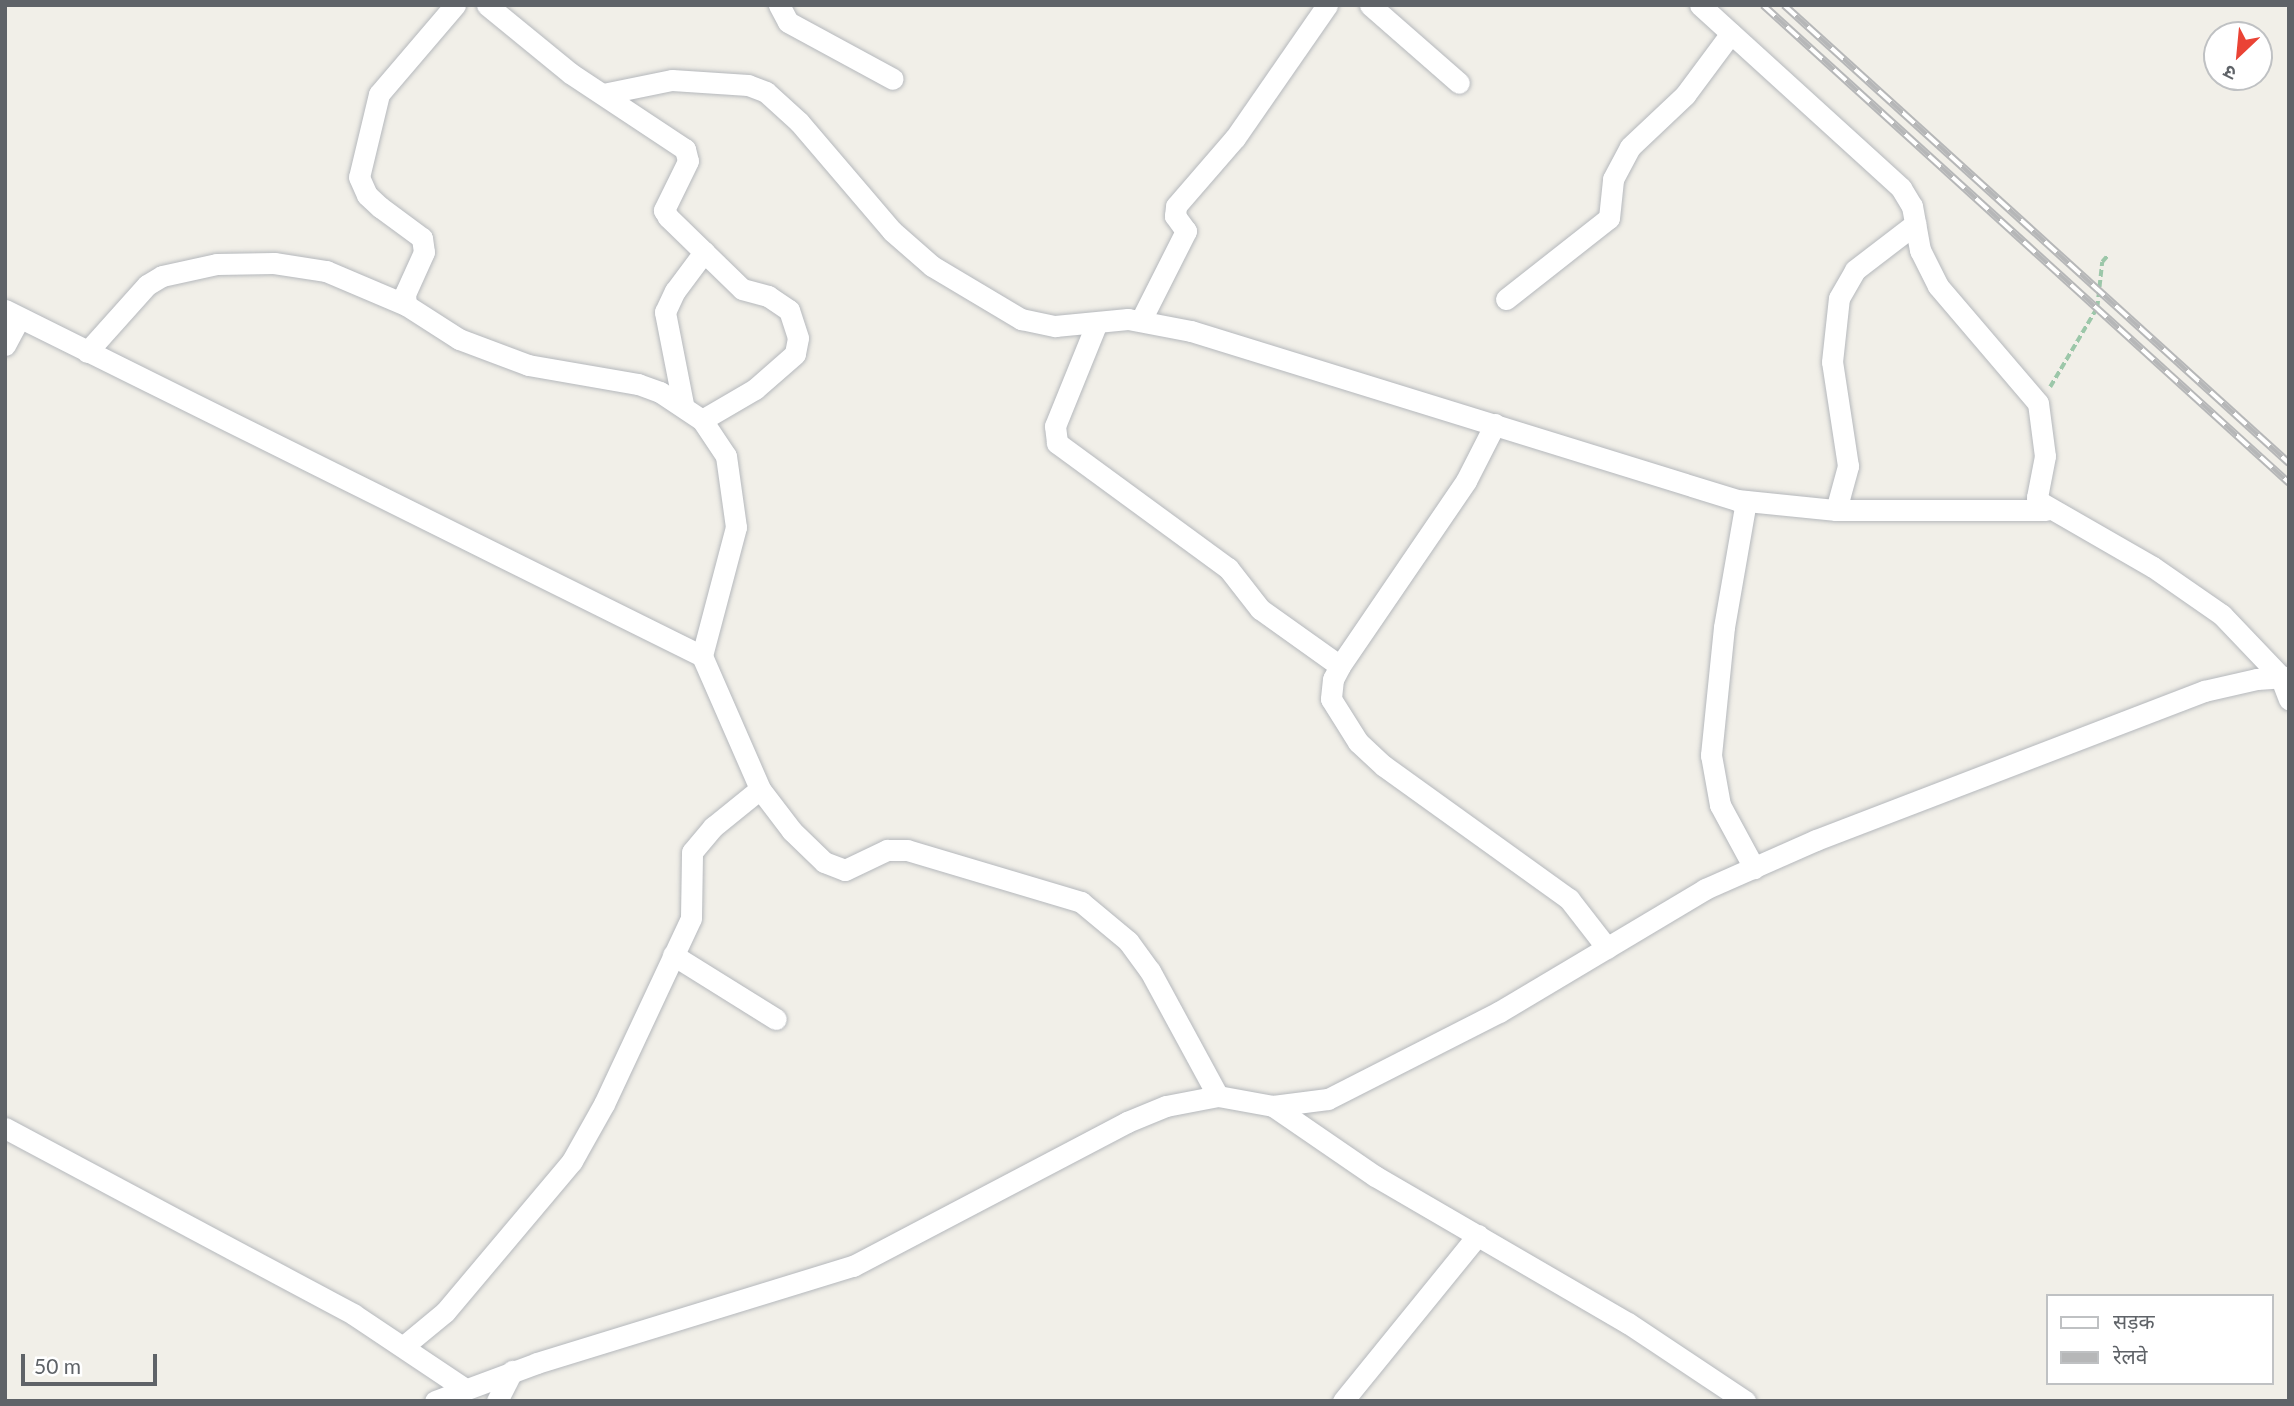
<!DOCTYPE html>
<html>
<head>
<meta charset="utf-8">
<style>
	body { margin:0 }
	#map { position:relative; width:2294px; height:1406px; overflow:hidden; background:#f1efe8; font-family:Lato,"Noto Sans Devanagari",sans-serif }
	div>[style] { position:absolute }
	.path>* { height:3.5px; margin-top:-1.75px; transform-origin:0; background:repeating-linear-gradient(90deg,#9cc7a9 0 7px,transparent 0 10.5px) }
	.roads { filter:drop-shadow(0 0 2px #b5b8bc) drop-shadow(0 0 2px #b5b8bc) }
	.minor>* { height:21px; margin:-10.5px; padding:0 10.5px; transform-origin:10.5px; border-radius:10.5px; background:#fff }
	.rail>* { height:8px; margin-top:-4px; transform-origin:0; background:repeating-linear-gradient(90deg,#fff 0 16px,#b6b7b8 0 32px); box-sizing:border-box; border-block:2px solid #b6b7b8 }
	span { translate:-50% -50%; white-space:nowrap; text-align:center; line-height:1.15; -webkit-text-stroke:7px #fff; paint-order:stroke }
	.frame { position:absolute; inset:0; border:7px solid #5f6368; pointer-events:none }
	.legend { position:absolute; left:2046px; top:1294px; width:228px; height:91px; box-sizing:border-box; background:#fff; border:2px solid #bfc1c3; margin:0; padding:9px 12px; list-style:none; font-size:21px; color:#5f6368 }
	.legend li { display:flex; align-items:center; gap:14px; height:35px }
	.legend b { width:35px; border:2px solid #bfc1c3 }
	.north { position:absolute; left:2203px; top:21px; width:70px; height:70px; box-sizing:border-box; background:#fff; border:2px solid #bfc1c3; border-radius:50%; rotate:206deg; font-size:19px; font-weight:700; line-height:28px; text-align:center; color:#5f6368 }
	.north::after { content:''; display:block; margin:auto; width:24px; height:32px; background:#ea4335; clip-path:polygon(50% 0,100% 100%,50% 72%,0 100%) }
	.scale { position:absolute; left:21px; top:1354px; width:136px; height:32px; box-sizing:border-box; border:4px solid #5f6368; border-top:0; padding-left:9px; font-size:21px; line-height:24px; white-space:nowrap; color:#5f6368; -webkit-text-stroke:5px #fff; paint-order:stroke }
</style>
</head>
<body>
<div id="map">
	<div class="path">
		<i style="left:2050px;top:387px;width:92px;rotate:-59.3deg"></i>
		<i style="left:2097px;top:308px;width:46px;rotate:-83.8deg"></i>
		<i style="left:2102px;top:262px;width:9px;rotate:-49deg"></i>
	</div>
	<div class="roads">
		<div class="minor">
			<i style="left:455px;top:5px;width:117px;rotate:130.5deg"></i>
			<i style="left:379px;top:94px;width:85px;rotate:103.5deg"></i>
			<i style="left:359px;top:177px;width:20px;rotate:66deg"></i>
			<i style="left:367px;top:195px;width:18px;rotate:43deg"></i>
			<i style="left:380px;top:207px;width:52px;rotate:36.4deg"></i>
			<i style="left:422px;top:238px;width:14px;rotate:82deg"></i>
			<i style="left:424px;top:252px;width:46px;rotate:114.3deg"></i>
			<i style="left:405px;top:294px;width:11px;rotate:85deg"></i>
			<i style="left:406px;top:305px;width:63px;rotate:32.7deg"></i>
			<i style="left:459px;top:339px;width:74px;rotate:20.6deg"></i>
			<i style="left:528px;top:365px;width:112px;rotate:9.8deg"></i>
			<i style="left:638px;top:384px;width:23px;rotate:20deg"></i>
			<i style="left:660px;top:392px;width:50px;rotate:33.7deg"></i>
			<i style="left:702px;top:420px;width:43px;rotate:56.3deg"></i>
			<i style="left:726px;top:456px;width:72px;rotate:82deg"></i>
			<i style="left:736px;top:527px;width:133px;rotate:104.8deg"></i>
			<i style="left:702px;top:656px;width:145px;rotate:66.4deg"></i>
			<i style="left:760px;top:789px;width:53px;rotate:52.7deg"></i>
			<i style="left:792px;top:831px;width:45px;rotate:44.1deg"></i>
			<i style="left:824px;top:862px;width:22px;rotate:21deg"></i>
			<i style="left:845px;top:870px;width:47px;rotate:-25.5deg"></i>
			<i style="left:887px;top:850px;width:20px"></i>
			<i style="left:907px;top:850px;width:182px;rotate:16.6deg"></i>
			<i style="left:1081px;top:902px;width:61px;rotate:39.7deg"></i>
			<i style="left:1128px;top:941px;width:37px;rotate:54deg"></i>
			<i style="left:1150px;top:971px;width:142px;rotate:61.5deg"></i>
			<i style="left:487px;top:5px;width:107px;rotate:39.3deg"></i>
			<i style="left:570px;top:73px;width:138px;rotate:33.5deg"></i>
			<i style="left:685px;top:149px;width:12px;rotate:76deg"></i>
			<i style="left:688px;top:161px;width:55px;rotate:116.1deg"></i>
			<i style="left:664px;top:210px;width:8px;rotate:60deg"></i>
			<i style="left:668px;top:217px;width:103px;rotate:44.2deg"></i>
			<i style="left:742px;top:289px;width:27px;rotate:15deg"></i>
			<i style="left:768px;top:296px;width:25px;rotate:34deg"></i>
			<i style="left:789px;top:310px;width:29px;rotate:72deg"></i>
			<i style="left:798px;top:338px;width:16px;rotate:101deg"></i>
			<i style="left:795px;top:354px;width:53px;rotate:138.8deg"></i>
			<i style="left:755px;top:389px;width:61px;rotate:149.7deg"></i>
			<i style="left:779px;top:5px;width:19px;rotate:62deg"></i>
			<i style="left:788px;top:22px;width:119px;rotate:28.5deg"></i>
			<i style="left:1370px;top:5px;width:118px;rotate:41.2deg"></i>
			<i style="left:1700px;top:5px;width:272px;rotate:42.3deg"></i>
			<i style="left:1901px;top:188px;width:21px;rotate:59deg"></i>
			<i style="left:1912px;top:206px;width:45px;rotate:79.7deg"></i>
			<i style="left:1920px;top:250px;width:40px;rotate:63.4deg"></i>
			<i style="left:1938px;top:286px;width:154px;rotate:49.5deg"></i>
			<i style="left:2038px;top:403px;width:53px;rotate:82.5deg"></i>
			<i style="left:2045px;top:456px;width:42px;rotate:101deg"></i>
			<i style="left:2037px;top:497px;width:6px;rotate:59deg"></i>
			<i style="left:2040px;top:502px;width:130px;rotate:29.9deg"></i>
			<i style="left:2153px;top:567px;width:84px;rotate:34.8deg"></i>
			<i style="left:2222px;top:615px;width:84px;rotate:46.4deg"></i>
			<i style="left:2280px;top:676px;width:25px;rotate:69deg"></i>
			<i style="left:603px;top:94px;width:70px;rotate:-11.5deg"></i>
			<i style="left:672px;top:80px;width:76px;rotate:3.8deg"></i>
			<i style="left:748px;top:85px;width:19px;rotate:21deg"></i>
			<i style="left:766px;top:92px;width:45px;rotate:42.3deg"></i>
			<i style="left:799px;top:122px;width:143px;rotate:49.5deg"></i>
			<i style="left:892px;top:231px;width:53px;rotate:41.2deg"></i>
			<i style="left:932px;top:266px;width:104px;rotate:30.8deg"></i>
			<i style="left:1021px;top:319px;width:35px;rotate:12deg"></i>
			<i style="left:1055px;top:326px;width:73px;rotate:-5.5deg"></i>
			<i style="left:1128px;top:319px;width:64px;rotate:10.8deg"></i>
			<i style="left:1191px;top:331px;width:572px;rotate:17.2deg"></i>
			<i style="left:1737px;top:500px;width:100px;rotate:5.8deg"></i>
			<i style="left:1836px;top:510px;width:210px"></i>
			<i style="left:1506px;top:299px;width:131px;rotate:-38.2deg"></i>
			<i style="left:1609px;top:218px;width:39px;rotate:-84deg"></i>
			<i style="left:1613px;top:179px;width:36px;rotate:-62deg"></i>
			<i style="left:1630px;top:147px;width:76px;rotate:-43.4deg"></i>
			<i style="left:1685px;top:95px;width:77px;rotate:-53.4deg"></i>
			<i style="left:5px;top:310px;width:778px;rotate:26.4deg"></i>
			<i style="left:1141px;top:320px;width:100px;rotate:-63.2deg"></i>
			<i style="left:1186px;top:231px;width:19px;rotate:-126deg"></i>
			<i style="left:1175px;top:216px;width:10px;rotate:-84deg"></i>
			<i style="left:1176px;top:206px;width:90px;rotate:-49.1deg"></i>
			<i style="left:1235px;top:138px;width:162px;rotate:-55.3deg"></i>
			<i style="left:1096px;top:325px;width:109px;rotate:112.1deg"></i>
			<i style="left:1055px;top:426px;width:17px;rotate:83deg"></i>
			<i style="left:1057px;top:443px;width:212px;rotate:36.2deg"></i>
			<i style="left:1228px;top:568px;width:52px;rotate:52deg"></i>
			<i style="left:1260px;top:609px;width:98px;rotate:35.5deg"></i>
			<i style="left:5px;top:345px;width:30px;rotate:-62deg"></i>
			<i style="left:87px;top:352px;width:90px;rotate:-48.2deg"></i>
			<i style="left:147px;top:285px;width:17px;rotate:-31deg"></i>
			<i style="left:162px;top:276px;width:56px;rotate:-12.3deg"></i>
			<i style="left:217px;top:264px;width:57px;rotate:-1deg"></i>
			<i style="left:274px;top:263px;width:53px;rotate:8.7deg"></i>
			<i style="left:326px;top:271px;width:87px;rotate:23deg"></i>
			<i style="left:683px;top:404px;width:94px;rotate:-101.1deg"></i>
			<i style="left:665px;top:312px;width:23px;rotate:-65deg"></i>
			<i style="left:675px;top:291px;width:49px;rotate:-53.4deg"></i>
			<i style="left:1495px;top:424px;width:64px;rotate:117deg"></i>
			<i style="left:1466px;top:481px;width:224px;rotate:124.3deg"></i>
			<i style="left:1340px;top:666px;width:15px;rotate:118deg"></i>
			<i style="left:1333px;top:679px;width:20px;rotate:96deg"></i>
			<i style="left:1331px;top:699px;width:51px;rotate:57.9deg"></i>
			<i style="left:1358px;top:742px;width:35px;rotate:43deg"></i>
			<i style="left:1384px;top:766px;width:228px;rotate:35.7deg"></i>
			<i style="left:1569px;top:899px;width:62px;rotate:52.2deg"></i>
			<i style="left:1746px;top:501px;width:128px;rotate:99.9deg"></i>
			<i style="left:1724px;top:627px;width:129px;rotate:95.8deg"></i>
			<i style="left:1711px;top:755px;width:51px;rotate:79.8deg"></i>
			<i style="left:1720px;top:805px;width:72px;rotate:61.6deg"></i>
			<i style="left:1836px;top:510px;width:46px;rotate:-74.7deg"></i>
			<i style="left:1848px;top:466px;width:105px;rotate:-98.7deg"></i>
			<i style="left:1832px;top:362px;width:64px;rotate:-83.8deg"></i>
			<i style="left:1839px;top:298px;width:32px;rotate:-60deg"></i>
			<i style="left:1855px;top:270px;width:76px;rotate:-37.5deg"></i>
			<i style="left:673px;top:955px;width:121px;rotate:31.9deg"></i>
			<i style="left:1273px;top:1106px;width:124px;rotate:34.5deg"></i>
			<i style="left:1375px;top:1176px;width:293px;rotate:30.2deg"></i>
			<i style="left:1628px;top:1323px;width:141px;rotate:33.7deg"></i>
			<i style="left:5px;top:1128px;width:395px;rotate:28.1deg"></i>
			<i style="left:353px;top:1314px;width:135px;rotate:33.8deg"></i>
			<i style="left:405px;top:1345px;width:52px;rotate:-39.5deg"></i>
			<i style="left:445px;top:1312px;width:197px;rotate:-49.9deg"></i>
			<i style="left:572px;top:1161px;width:65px;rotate:-60.7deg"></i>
			<i style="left:604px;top:1104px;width:205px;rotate:-64.9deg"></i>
			<i style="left:691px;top:918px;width:66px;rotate:-89.1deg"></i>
			<i style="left:692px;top:852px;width:33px;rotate:-50deg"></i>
			<i style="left:713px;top:827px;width:60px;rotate:-39deg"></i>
			<i style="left:435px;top:1401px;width:109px;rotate:-20.4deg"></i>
			<i style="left:537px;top:1363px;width:331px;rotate:-17.1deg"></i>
			<i style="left:853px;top:1266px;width:310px;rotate:-27.7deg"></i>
			<i style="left:1127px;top:1122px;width:42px;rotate:-22.3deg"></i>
			<i style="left:1166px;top:1106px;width:53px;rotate:-10.9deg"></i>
			<i style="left:1218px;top:1096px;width:56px;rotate:10.3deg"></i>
			<i style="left:1273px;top:1106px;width:55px;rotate:-7.3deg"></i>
			<i style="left:1328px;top:1099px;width:192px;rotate:-27deg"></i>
			<i style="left:1499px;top:1012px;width:240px;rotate:-30.8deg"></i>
			<i style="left:1705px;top:889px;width:121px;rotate:-23.8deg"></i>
			<i style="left:1816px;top:840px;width:416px;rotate:-21deg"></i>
			<i style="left:2204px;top:691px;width:54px;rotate:-12.8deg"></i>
			<i style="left:2257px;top:679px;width:32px;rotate:-4deg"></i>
			<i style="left:497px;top:1401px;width:34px;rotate:-63deg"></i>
			<i style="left:1343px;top:1401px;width:214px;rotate:-50.9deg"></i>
		</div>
	</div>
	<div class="rail">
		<i style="left:1763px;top:5px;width:711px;rotate:42.26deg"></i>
		<i style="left:1784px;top:5px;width:682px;rotate:42.21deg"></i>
	</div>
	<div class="frame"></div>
	<ul class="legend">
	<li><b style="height:9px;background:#fff"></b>सड़क</li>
	<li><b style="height:9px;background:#b6b7b8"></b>रेलवे</li>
	</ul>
	<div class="north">उ</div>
	<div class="scale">50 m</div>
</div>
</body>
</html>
